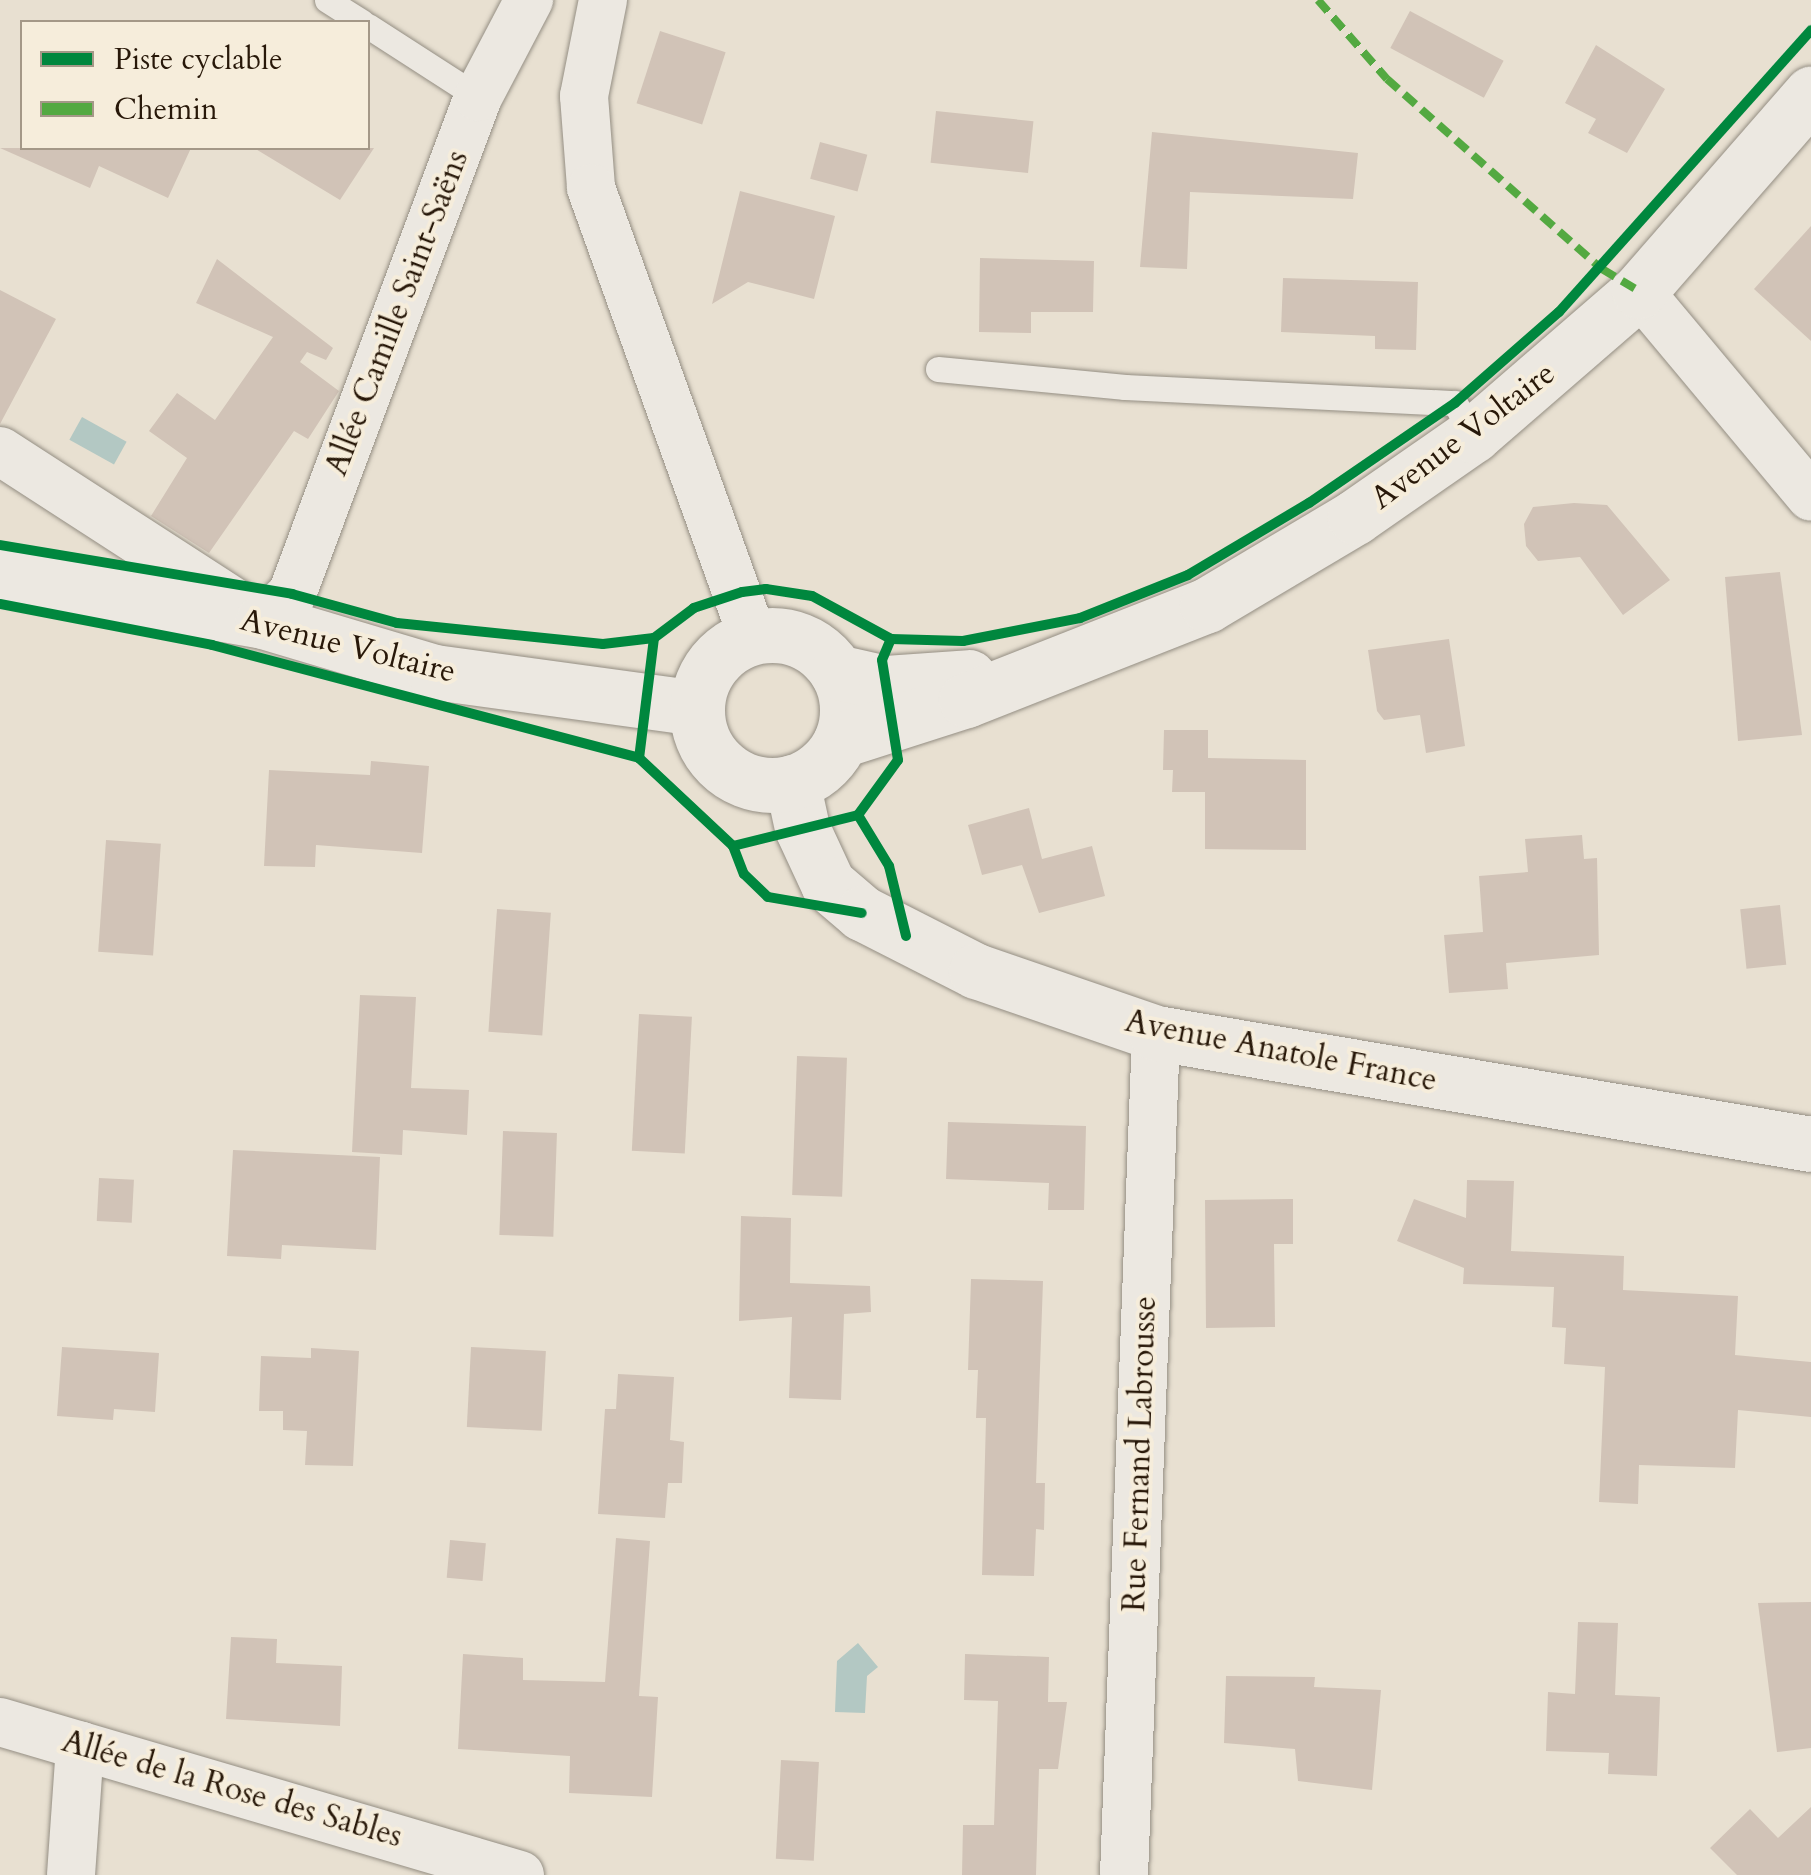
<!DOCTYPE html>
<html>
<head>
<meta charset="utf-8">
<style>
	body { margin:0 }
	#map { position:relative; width:1811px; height:1875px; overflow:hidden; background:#e8e0d1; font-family:Cardo,serif }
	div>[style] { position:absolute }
	.water>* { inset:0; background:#b3c8c3; transform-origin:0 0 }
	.building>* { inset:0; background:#d1c3b7; transform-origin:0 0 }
	.roads { filter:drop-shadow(0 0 2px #948e83) drop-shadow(0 0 2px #948e83) }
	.service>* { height:25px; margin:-12.5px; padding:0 12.5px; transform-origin:12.5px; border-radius:12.5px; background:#ece8e1 }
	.minor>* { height:48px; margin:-24px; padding:0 24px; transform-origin:24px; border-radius:24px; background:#ece8e1 }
	.tertiary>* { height:55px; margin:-27.5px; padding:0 27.5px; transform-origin:27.5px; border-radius:27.5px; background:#ece8e1 }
	.secondary>* { height:55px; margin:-27.5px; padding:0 27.5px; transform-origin:27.5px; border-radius:27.5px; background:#ece8e1 }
	.secondary>.ring { margin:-27.5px; padding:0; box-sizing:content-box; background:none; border:55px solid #ece8e1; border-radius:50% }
	.quiet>* { height:8px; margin-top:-4px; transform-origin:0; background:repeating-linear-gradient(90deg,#53a941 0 15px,transparent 0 23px) }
	.cycleway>* { height:10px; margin:-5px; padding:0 5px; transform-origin:5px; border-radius:5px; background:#00873e }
	span { translate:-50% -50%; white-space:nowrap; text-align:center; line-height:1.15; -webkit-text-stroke:8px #f6eddb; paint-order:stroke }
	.street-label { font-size:32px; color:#281809 }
	.legend { position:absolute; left:20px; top:20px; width:350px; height:130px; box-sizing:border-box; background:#f6eddb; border:2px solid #a49887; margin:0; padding:12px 18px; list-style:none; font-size:30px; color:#281809 }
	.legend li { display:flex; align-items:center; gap:20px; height:50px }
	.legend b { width:50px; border:2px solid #a49887 }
</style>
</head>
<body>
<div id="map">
	<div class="water">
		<i style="left:82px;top:417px;width:51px;height:26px;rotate:29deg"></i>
		<i style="clip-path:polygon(858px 1643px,878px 1667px,867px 1676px,865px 1713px,835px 1712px,837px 1661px)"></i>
	</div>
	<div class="building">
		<i style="left:1410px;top:11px;width:106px;height:42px;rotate:28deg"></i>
		<i style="left:660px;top:31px;width:69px;height:76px;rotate:18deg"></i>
		<i style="clip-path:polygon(1596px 45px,1665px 89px,1627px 153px,1588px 133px,1596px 119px,1565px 103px)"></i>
		<i style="left:936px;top:111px;width:98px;height:52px;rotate:6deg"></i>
		<i style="clip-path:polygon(1152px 132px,1358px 153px,1353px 199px,1190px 192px,1187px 269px,1140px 267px)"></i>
		<i style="left:820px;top:142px;width:49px;height:38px;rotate:15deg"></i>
		<i style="clip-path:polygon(0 148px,191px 148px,168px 198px,99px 166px,90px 188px)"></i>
		<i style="clip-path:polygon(254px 148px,374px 148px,340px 200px)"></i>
		<i style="clip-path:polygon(740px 191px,835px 216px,814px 299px,748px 282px,712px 304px)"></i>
		<i style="clip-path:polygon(1811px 226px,1811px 341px,1754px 289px)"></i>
		<i style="clip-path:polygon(980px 258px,1094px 261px,1093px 312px,1031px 312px,1031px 333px,979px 332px)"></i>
		<i style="clip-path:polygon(217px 259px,333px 348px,326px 360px,307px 352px,300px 362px,339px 391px,308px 439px,294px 431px,209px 553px,151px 516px,187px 458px,149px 431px,177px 393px,215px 420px,273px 337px,196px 303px)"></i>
		<i style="clip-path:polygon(1283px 278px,1418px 282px,1416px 350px,1375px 349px,1375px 336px,1281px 332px)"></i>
		<i style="clip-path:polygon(0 290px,56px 319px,0 424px)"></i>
		<i style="clip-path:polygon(1574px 503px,1607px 505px,1670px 580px,1623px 615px,1580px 557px,1538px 561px,1526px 546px,1524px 524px,1533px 507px)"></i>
		<i style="clip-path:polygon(1780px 572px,1802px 735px,1738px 741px,1725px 577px)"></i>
		<i style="clip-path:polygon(1449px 639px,1465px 746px,1426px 753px,1420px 715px,1384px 720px,1377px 711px,1368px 650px)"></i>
		<i style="clip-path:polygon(1164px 730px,1208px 730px,1208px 758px,1306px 760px,1306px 850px,1205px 849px,1205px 792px,1172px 792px,1173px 770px,1163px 770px)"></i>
		<i style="clip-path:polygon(371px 761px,429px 766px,422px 853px,316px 845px,315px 867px,264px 866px,269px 770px,370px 775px)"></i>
		<i style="clip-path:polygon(1029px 808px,1042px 859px,1092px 846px,1105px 896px,1039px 913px,1022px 865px,982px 875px,968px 825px)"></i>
		<i style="clip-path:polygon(1582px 835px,1584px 859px,1597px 858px,1599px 955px,1506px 963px,1508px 989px,1449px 993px,1444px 935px,1483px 932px,1479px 876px,1528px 872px,1525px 839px)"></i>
		<i style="left:106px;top:840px;width:55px;height:112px;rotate:4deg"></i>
		<i style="left:1780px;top:905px;width:60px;height:40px;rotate:84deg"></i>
		<i style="left:497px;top:909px;width:54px;height:123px;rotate:4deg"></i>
		<i style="clip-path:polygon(360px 995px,416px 997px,411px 1088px,469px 1090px,467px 1135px,403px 1130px,402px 1155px,352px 1152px)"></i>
		<i style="left:639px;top:1014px;width:53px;height:137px;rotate:3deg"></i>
		<i style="left:797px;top:1056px;width:50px;height:139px;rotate:2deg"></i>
		<i style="clip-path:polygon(948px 1122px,1086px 1126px,1084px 1210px,1048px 1210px,1049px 1183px,946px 1179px)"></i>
		<i style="left:503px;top:1131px;width:54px;height:104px;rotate:2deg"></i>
		<i style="clip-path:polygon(233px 1150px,380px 1157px,376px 1250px,282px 1245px,281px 1259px,227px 1256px)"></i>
		<i style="left:99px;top:1178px;width:35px;height:43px;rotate:3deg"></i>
		<i style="clip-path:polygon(1467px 1180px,1514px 1181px,1511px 1251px,1624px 1256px,1623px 1290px,1738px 1296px,1735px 1355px,1811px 1362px,1811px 1417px,1738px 1410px,1735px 1468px,1639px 1465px,1638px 1504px,1599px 1502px,1605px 1367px,1564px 1364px,1566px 1328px,1552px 1327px,1554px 1287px,1463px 1284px,1464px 1268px,1397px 1241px,1414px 1199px,1466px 1218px)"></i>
		<i style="clip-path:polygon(1293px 1199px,1293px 1244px,1274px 1244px,1275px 1327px,1206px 1328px,1205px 1200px)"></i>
		<i style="clip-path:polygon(741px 1216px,791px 1218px,790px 1283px,870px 1286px,871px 1312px,844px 1314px,841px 1400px,789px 1398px,792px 1317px,739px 1321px)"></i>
		<i style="clip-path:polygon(971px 1279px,1043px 1281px,1036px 1483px,1045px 1483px,1044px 1530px,1036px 1529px,1034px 1576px,982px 1575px,986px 1418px,976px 1418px,978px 1370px,968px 1370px)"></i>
		<i style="clip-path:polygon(62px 1347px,159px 1353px,155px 1412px,114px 1409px,113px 1420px,57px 1416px)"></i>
		<i style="left:471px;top:1347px;width:75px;height:80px;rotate:3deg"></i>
		<i style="clip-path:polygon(311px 1348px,359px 1351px,353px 1466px,305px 1465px,307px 1431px,283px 1430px,283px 1411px,259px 1411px,261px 1356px,311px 1358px)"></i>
		<i style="clip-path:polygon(618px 1374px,674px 1377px,670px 1440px,684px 1442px,682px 1483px,668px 1483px,665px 1518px,598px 1514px,605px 1409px,616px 1409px)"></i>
		<i style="clip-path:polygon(616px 1538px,650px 1541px,639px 1696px,658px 1697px,652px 1797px,569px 1793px,570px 1756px,458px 1749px,463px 1654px,523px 1658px,523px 1680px,605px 1682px)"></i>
		<i style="left:450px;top:1540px;width:36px;height:38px;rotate:5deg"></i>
		<i style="clip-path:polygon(1811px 1602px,1811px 1748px,1777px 1752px,1758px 1603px)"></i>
		<i style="clip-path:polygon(1578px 1622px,1618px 1623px,1615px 1695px,1660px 1697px,1657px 1776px,1608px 1774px,1609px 1753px,1546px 1751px,1548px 1692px,1575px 1694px)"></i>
		<i style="clip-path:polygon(231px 1637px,277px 1639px,276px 1663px,342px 1666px,340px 1726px,226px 1719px)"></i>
		<i style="clip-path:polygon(965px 1654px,1049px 1657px,1048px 1702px,1067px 1702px,1058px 1769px,1039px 1769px,1036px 1875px,962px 1875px,963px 1825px,994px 1825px,998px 1701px,964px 1700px)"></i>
		<i style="clip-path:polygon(1226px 1676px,1315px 1677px,1314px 1687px,1381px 1690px,1372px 1790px,1298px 1781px,1295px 1749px,1224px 1743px)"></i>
		<i style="left:781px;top:1760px;width:38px;height:99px;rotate:3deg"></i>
		<i style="clip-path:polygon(1811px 1807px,1811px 1875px,1737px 1875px,1710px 1848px,1750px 1809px,1778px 1838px)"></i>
	</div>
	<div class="roads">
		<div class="service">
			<i style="left:327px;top:0;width:41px;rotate:32.2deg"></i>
			<i style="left:368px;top:26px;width:131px;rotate:32.8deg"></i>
			<i style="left:938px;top:369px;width:188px;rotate:5.5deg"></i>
			<i style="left:1125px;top:387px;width:330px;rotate:2.8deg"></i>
			<i style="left:1455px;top:403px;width:37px;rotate:61deg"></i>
		</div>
		<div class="minor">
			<i style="left:603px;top:0;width:98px;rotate:101.2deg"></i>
			<i style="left:584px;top:96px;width:92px;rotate:85.6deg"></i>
			<i style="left:591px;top:188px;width:477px;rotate:70.2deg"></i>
			<i style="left:1639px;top:291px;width:268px;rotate:50.1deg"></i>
			<i style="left:0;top:451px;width:313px;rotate:32.9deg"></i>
			<i style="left:263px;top:621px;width:40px;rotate:-43deg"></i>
			<i style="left:292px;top:594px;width:531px;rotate:-69.48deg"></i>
			<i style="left:478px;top:97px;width:110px;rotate:-62.3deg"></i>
			<i style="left:0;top:1722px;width:542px;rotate:16.4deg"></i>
			<i style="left:71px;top:1875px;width:130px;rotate:-86deg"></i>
			<i style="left:1124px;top:1875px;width:843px;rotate:-87.82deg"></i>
		</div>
		<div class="tertiary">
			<i style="left:792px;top:782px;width:47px;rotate:77.7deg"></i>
			<i style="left:802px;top:828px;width:62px;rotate:65.1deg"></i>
			<i style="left:828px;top:884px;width:45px;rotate:40.5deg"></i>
			<i style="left:862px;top:913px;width:128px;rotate:27deg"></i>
			<i style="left:976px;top:971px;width:190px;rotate:19deg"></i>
			<i style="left:1156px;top:1033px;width:664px;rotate:9.62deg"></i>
		</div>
		<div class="secondary">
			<i style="left:0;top:575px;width:267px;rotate:9.9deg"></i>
			<i style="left:263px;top:621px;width:178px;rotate:16.6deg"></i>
			<i style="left:434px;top:672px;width:264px;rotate:7.8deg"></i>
			<i class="ring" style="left:697px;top:635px;width:95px;height:95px"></i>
			<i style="left:837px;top:672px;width:50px;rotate:12.7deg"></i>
			<i style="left:886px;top:683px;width:83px;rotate:-4.1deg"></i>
			<i style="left:841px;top:740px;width:131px;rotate:-17.7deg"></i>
			<i style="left:966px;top:700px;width:259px;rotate:-21.5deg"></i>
			<i style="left:1207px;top:605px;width:172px;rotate:-30.7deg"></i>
			<i style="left:1355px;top:517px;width:144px;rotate:-34.8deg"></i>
			<i style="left:1473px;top:435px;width:220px;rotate:-40.9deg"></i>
			<i style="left:1639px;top:291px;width:262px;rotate:-48.9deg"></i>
		</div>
	</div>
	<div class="quiet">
		<i style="left:1318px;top:0;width:105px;rotate:48.9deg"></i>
		<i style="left:1387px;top:79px;width:287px;rotate:41.5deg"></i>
		<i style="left:1602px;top:269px;width:43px;rotate:30.7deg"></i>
	</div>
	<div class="cycleway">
		<i style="left:0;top:545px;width:296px;rotate:9.5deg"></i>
		<i style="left:292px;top:594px;width:109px;rotate:15.4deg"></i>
		<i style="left:397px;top:623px;width:207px;rotate:5.8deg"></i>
		<i style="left:603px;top:644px;width:51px;rotate:-6.7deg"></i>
		<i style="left:0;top:604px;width:216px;rotate:10.9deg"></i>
		<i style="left:212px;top:645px;width:442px;rotate:14.8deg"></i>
		<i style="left:891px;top:639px;width:72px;rotate:1.6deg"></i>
		<i style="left:963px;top:641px;width:119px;rotate:-11.1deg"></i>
		<i style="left:1080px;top:618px;width:116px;rotate:-21.7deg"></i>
		<i style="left:1188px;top:575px;width:141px;rotate:-30.8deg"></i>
		<i style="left:1309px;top:503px;width:177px;rotate:-34.4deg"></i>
		<i style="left:1455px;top:403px;width:138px;rotate:-41.2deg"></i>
		<i style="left:1559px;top:312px;width:378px;rotate:-48.2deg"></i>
		<i style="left:858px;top:815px;width:60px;rotate:58.7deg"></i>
		<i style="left:889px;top:866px;width:72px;rotate:76.3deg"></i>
		<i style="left:733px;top:846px;width:129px;rotate:-13.9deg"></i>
		<i style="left:858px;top:815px;width:68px;rotate:-54deg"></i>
		<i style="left:898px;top:760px;width:101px;rotate:-99.1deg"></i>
		<i style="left:882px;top:660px;width:23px;rotate:-67deg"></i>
		<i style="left:891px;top:639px;width:90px;rotate:-151.4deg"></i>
		<i style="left:812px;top:596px;width:47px;rotate:-171.3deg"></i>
		<i style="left:766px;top:589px;width:24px;rotate:173deg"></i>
		<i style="left:742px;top:592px;width:51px;rotate:161.6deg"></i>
		<i style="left:694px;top:608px;width:50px;rotate:143.1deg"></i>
		<i style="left:654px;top:638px;width:121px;rotate:97.1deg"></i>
		<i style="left:639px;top:758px;width:129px;rotate:43.1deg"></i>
		<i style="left:733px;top:846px;width:30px;rotate:69deg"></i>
		<i style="left:744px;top:874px;width:33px;rotate:44deg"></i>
		<i style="left:768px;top:897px;width:95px;rotate:9.7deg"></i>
	</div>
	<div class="street-label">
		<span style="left:397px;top:313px;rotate:-69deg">Allée Camille Saint-Saëns</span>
		<span style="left:1463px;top:436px;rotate:-37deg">Avenue Voltaire</span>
		<span style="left:348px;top:646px;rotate:14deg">Avenue Voltaire</span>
		<span style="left:1281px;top:1051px;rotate:11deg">Avenue Anatole France</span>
		<span style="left:1140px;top:1454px;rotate:-88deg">Rue Fernand Labrousse</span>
		<span style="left:232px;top:1789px;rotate:16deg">Allée de la Rose des Sables</span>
	</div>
	<ul class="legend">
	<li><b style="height:12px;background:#00873e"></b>Piste cyclable</li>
	<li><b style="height:12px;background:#53a941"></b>Chemin</li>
	</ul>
</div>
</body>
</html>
